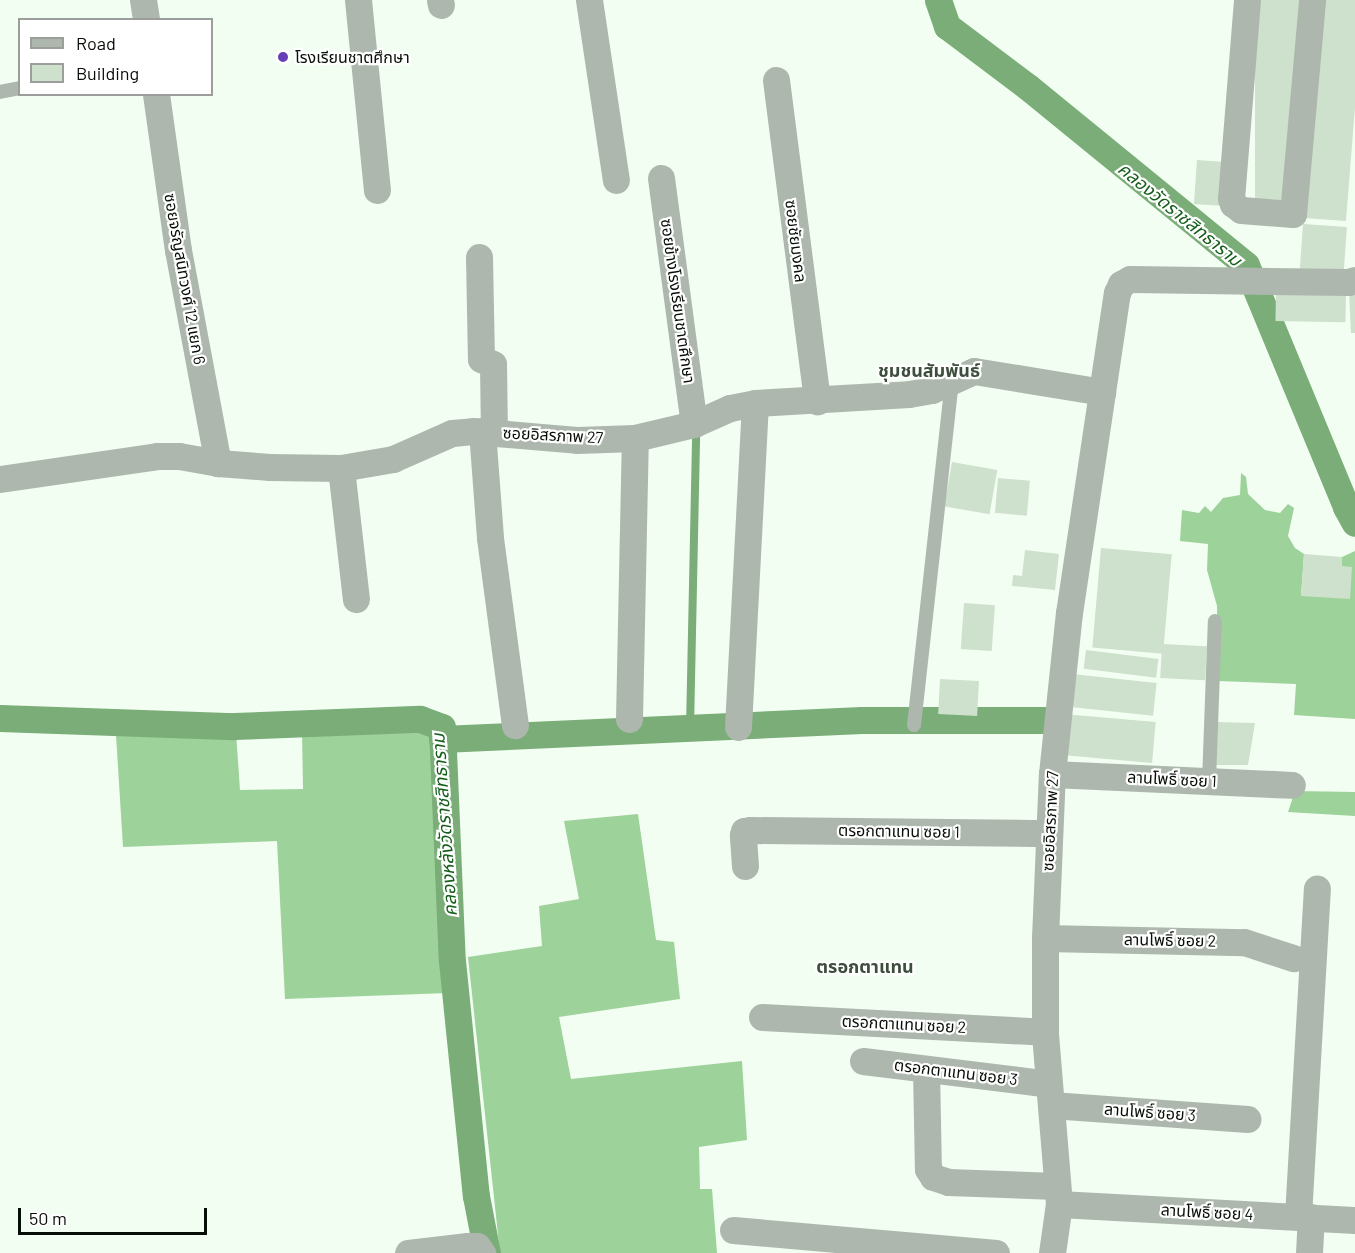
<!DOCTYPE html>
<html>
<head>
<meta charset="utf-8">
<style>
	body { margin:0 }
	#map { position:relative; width:1355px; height:1253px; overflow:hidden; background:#f2fef1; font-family:Barlow,"Noto Sans Thai",sans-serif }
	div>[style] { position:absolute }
	.forest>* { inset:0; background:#9dd29b }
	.stream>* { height:8px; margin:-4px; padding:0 4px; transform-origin:4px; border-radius:4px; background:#7aad78 }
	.canal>* { height:27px; margin:-13.5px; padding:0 13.5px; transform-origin:13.5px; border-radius:13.5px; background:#7aad78 }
	.building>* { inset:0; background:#cde1cc; transform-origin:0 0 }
	.lane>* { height:14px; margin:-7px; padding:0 7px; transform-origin:7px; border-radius:7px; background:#aeb7ae }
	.street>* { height:27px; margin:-13.5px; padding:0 13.5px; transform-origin:13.5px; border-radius:13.5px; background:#aeb7ae }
	.dots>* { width:16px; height:16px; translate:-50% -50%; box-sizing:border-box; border:3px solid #fff; border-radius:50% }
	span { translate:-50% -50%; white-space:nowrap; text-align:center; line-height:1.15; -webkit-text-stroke:4.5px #fff; paint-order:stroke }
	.poi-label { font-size:16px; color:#070d07 }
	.left { translate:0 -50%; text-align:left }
	.street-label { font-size:16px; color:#070d07 }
	.water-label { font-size:18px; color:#145e1a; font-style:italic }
	.neighbourhood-label { font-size:18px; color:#3e4e3d; font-weight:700 }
	.legend { position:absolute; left:18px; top:18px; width:195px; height:78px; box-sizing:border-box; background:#fff; border:2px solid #9c9e9c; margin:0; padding:8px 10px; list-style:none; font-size:18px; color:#070d07 }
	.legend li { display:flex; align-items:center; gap:12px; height:30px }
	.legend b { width:30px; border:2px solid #9c9e9c }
	.scale { position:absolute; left:18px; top:1208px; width:189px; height:27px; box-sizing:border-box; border:3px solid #070d07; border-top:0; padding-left:8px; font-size:18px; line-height:21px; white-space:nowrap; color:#070d07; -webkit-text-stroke:4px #fff; paint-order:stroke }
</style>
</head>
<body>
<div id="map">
	<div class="forest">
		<i style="clip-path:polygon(1241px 473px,1246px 477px,1248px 494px,1265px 510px,1280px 513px,1288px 504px,1294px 508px,1288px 536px,1295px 548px,1304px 554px,1301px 596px,1342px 566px,1342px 557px,1355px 551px,1355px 719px,1294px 715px,1296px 684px,1218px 681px,1217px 606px,1207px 570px,1208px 544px,1180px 541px,1182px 510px,1199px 513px,1205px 506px,1211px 512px,1223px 498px,1240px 495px)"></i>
		<i style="clip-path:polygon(432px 730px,448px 993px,285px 999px,277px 841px,123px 847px,116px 735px,236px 732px,240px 790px,303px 789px,302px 732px)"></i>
		<i style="clip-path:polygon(1295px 791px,1355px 792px,1355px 816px,1288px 812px)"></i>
		<i style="clip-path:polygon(638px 814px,656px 940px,674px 942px,680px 999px,559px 1017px,571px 1079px,742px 1061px,747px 1140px,699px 1147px,700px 1189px,712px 1189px,717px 1253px,500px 1253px,468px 957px,542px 946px,539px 906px,579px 899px,564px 821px)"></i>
	</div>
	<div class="stream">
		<i style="left:690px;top:728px;width:290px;rotate:-88.8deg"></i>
	</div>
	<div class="canal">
		<i style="left:938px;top:0;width:28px;rotate:71deg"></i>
		<i style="left:947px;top:26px;width:101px;rotate:37deg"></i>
		<i style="left:1028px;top:87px;width:281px;rotate:39.2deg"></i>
		<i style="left:1246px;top:265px;width:262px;rotate:67.5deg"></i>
		<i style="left:1346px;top:507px;width:18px;rotate:61deg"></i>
		<i style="left:0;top:718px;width:234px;rotate:2deg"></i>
		<i style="left:234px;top:726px;width:186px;rotate:-2.2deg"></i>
		<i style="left:420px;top:719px;width:23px;rotate:20deg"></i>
		<i style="left:442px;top:727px;width:234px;rotate:87.6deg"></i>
		<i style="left:452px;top:961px;width:236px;rotate:84.2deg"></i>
		<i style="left:476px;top:1196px;width:58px;rotate:79.1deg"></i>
		<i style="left:442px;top:739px;width:420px;rotate:-2.6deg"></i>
		<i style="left:862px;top:720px;width:183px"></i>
	</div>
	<div class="building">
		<i style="left:1255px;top:0;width:48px;height:200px"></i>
		<i style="clip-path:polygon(1322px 0,1355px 0,1355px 107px,1346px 221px,1304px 218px)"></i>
		<i style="left:1197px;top:160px;width:31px;height:44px;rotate:4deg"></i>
		<i style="left:1303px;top:224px;width:44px;height:48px;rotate:4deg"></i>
		<i style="clip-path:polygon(1355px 289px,1355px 333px,1351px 333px,1349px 291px)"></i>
		<i style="left:1276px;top:290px;width:70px;height:31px;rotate:1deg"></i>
		<i style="left:952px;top:462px;width:46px;height:45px;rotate:10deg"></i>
		<i style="left:998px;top:478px;width:32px;height:35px;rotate:5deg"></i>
		<i style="left:1101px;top:548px;width:71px;height:100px;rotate:5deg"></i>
		<i style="clip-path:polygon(1025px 550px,1059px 554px,1055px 590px,1012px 586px,1013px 575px,1022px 576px)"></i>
		<i style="clip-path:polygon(1304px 554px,1342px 557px,1342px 566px,1352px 567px,1350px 599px,1301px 596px)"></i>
		<i style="left:964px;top:603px;width:31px;height:46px;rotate:4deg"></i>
		<i style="left:1162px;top:644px;width:45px;height:34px;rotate:3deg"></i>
		<i style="left:1086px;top:650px;width:73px;height:19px;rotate:7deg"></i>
		<i style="left:1072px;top:674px;width:85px;height:33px;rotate:6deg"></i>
		<i style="left:940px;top:679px;width:39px;height:35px;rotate:3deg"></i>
		<i style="left:1063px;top:714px;width:93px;height:41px;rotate:5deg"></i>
		<i style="clip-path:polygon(1215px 722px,1255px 723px,1248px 765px,1214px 765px)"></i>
	</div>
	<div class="lane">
		<i style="left:0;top:92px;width:20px;rotate:-11deg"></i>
		<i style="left:914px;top:725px;width:344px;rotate:-83.7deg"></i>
		<i style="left:1209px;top:781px;width:160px;rotate:-87.9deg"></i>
	</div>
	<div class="street">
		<i style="left:143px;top:0;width:20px;rotate:81deg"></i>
		<i style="left:358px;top:0;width:191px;rotate:84.3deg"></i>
		<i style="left:440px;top:0;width:5px;rotate:79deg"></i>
		<i style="left:589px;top:0;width:182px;rotate:81.5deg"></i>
		<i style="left:1247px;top:0;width:199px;rotate:94.6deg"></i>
		<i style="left:1231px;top:198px;width:6px;rotate:72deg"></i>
		<i style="left:1233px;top:204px;width:10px;rotate:37deg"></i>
		<i style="left:1241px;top:210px;width:52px;rotate:4.4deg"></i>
		<i style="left:1293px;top:214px;width:215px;rotate:-84.9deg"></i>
		<i style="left:776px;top:80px;width:324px;rotate:82.7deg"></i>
		<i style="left:156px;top:94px;width:158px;rotate:82deg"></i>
		<i style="left:178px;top:250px;width:217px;rotate:79.4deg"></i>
		<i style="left:661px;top:178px;width:248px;rotate:82.4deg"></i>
		<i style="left:479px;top:257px;width:102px;rotate:88.9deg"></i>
		<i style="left:481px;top:359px;width:13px;rotate:23deg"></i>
		<i style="left:493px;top:364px;width:68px;rotate:89.2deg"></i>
		<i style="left:482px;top:431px;width:107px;rotate:85.7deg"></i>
		<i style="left:490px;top:538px;width:189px;rotate:82.4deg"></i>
		<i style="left:341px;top:468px;width:132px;rotate:83.5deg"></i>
		<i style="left:0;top:479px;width:159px;rotate:-8.3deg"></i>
		<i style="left:157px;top:456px;width:22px"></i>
		<i style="left:179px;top:456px;width:40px;rotate:10deg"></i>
		<i style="left:218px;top:463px;width:52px;rotate:4.4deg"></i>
		<i style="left:270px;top:467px;width:71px;rotate:0.8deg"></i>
		<i style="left:341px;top:468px;width:53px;rotate:-9.8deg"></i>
		<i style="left:393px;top:459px;width:64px;rotate:-23.8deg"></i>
		<i style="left:452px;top:433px;width:21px;rotate:-5deg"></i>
		<i style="left:473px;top:431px;width:104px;rotate:4.9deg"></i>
		<i style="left:577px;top:440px;width:58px;rotate:-2deg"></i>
		<i style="left:635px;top:438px;width:61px;rotate:-13.3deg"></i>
		<i style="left:694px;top:424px;width:39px;rotate:-24deg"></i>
		<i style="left:730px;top:408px;width:25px;rotate:-11deg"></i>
		<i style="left:755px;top:403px;width:154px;rotate:-3.3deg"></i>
		<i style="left:909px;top:394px;width:23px;rotate:-10deg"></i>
		<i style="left:932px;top:390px;width:46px;rotate:-24.3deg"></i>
		<i style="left:974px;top:371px;width:130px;rotate:9.3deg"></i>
		<i style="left:629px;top:719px;width:281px;rotate:-88.8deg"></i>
		<i style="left:738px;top:727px;width:324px;rotate:-87deg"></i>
		<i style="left:1052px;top:774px;width:240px;rotate:2.6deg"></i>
		<i style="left:745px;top:866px;width:31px;rotate:-94deg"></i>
		<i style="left:743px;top:835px;width:4px;rotate:-76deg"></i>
		<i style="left:744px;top:831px;width:6px;rotate:-9deg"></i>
		<i style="left:750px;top:830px;width:299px;rotate:0.6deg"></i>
		<i style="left:1045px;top:938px;width:199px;rotate:1.2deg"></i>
		<i style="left:1244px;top:942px;width:52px;rotate:18.1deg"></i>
		<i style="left:762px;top:1017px;width:283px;rotate:3deg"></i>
		<i style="left:863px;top:1061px;width:187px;rotate:7deg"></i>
		<i style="left:926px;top:1069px;width:100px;rotate:88.9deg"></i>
		<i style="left:928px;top:1169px;width:9px;rotate:58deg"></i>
		<i style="left:933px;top:1177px;width:16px;rotate:18deg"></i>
		<i style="left:948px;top:1182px;width:108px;rotate:2.1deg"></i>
		<i style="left:1051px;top:1105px;width:197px;rotate:4.1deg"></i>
		<i style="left:1059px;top:1204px;width:296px;rotate:3.1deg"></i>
		<i style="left:1298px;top:1216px;width:328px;rotate:-86.7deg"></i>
		<i style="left:733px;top:1230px;width:264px;rotate:5deg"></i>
		<i style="left:408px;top:1253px;width:60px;rotate:-6.7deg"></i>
		<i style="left:468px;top:1246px;width:9px"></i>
		<i style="left:477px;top:1246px;width:9px;rotate:54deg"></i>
		<i style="left:1052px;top:1253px;width:49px;rotate:-81.9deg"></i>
		<i style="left:1059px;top:1204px;width:173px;rotate:-94.7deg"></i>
		<i style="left:1045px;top:1032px;width:94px;rotate:-90deg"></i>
		<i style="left:1045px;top:938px;width:164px;rotate:-87.6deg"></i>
		<i style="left:1052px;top:774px;width:162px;rotate:-84deg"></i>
		<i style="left:1069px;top:613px;width:324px;rotate:-81.5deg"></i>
		<i style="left:1117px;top:293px;width:10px;rotate:-66deg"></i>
		<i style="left:1121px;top:284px;width:10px;rotate:-29deg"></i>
		<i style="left:1130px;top:279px;width:218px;rotate:0.8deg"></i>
		<i style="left:1348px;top:282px;width:7px;rotate:-16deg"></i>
		<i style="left:1309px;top:1253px;width:36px;rotate:-87deg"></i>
	</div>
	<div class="dots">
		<i style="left:283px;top:57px;background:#663eb6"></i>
	</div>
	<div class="poi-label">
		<span class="left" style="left:295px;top:57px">โรงเรียนชาตศึกษา</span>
	</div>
	<div class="street-label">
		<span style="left:796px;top:241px;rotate:83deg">ซอยชัยมงคล</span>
		<span style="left:185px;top:279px;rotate:80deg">ซอยจรัญสนิทวงศ์ 12 แยก 6</span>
		<span style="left:678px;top:301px;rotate:82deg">ซอยข้างโรงเรียนชาตศึกษา</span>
		<span style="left:553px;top:435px;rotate:3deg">ซอยอิสรภาพ 27</span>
		<span style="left:1172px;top:779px;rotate:3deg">ลานโพธิ์ ซอย 1</span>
		<span style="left:1050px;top:821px;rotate:-87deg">ซอยอิสรภาพ 27</span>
		<span style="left:899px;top:831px;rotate:1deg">ตรอกตาแทน ซอย 1</span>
		<span style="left:1170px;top:940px;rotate:1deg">ลานโพธิ์ ซอย 2</span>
		<span style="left:904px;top:1024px;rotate:3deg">ตรอกตาแทน ซอย 2</span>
		<span style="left:956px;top:1072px;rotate:7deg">ตรอกตาแทน ซอย 3</span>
		<span style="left:1150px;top:1112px;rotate:4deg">ลานโพธิ์ ซอย 3</span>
		<span style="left:1207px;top:1212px;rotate:3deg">ลานโพธิ์ ซอย 4</span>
	</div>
	<div class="water-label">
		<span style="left:1180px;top:214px;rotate:39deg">คลองวัดราชสิทธาราม</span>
		<span style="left:444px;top:825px;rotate:-94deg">คลองหลังวัดราชสิทธาราม</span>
	</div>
	<div class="neighbourhood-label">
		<span style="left:929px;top:370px">ชุมชนสัมพันธ์</span>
		<span style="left:865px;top:966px">ตรอกตาแทน</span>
	</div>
	<ul class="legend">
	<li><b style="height:8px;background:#aeb7ae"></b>Road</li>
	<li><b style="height:16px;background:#cde1cc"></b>Building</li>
	</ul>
	<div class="scale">50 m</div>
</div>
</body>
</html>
